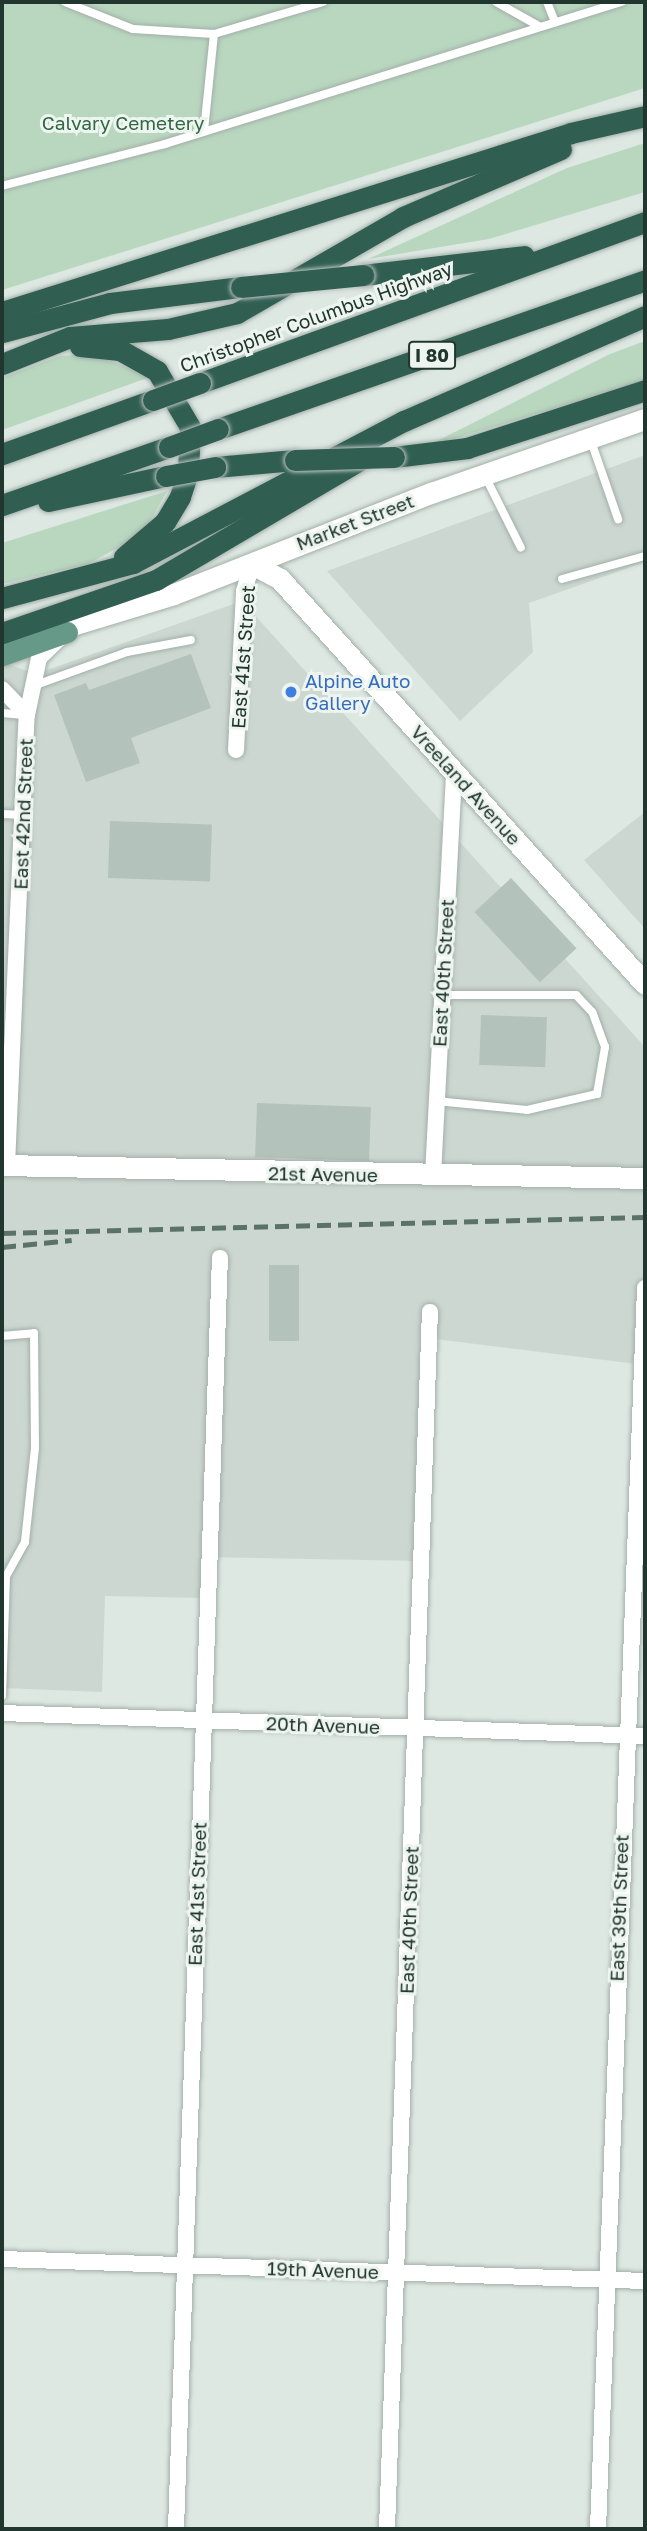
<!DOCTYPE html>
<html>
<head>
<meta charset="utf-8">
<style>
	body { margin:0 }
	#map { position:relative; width:647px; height:2531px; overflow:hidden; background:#dee8e3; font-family:"Golos Text",sans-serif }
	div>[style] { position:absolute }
	.built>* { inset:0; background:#ccd7d2 }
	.green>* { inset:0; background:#b9d7bf }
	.building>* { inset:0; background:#b4c2bc; transform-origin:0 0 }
	.roads { filter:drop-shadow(0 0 2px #a2afa9) drop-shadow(0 0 2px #a2afa9) }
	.lane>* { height:8px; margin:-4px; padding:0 4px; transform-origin:4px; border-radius:4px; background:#fff }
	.street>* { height:16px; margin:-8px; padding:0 8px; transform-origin:8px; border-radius:8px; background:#fff }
	.secondary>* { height:21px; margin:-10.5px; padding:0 10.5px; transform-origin:10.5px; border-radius:10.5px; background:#fff }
	.primary>* { height:21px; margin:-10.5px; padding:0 10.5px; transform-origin:10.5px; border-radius:10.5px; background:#679988 }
	.highway>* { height:21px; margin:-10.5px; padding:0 10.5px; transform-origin:10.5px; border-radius:10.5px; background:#305f52 }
	.rail>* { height:5px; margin-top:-2.5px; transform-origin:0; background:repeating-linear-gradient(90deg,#5b726a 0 14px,transparent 0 21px) }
	.bridges { filter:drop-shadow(0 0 2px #bcc3c1) drop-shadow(0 0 2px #bcc3c1) }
	.highway-bridge>* { height:21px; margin:-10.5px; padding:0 10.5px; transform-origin:10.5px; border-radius:10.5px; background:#305f52 }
	.dots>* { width:19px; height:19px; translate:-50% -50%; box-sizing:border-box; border:4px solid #eef5f1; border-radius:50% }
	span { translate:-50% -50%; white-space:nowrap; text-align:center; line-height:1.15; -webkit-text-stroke:6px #eef5f1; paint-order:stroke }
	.shield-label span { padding:2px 5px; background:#eef5f1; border:2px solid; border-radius:5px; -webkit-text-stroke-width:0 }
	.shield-label { font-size:18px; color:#21362f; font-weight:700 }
	.park-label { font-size:19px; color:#306842 }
	.street-label { font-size:19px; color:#21362f }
	.shop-label { font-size:19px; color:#366cbe }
	.left { translate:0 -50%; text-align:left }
	.frame { position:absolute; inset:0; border:4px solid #21362f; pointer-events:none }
</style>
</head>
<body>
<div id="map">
	<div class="built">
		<i style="clip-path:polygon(645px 455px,645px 562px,529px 603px,533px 652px,460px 721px,327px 571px)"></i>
		<i style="clip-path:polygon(242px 601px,645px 1047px,645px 1365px,427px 1338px,419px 1561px,205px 1557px,203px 1598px,105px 1596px,102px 1692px,2px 1688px,2px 662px,36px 674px)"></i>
		<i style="clip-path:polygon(645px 812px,645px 929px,584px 860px)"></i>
	</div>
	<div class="green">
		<i style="clip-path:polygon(2px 2px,645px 2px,645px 88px,2px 290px)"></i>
		<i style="clip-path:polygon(645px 143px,645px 192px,489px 239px,368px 259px,567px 168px)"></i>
		<i style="clip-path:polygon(645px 341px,645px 381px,423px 448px,610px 354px)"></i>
		<i style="clip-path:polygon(93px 354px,150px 377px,2px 430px,2px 378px,60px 356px)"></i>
		<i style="clip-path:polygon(167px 491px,143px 534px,88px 564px,2px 584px,2px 543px)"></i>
	</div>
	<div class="building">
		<i style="clip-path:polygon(191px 654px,211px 708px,131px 738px,140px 763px,86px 782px,54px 695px,86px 683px,89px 690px)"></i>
		<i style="left:110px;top:821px;width:102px;height:57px;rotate:2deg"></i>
		<i style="left:511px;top:878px;width:96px;height:50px;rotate:47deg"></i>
		<i style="left:481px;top:1015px;width:66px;height:50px;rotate:2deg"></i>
		<i style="left:257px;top:1103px;width:114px;height:54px;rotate:2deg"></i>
		<i style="left:269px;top:1265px;width:30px;height:76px"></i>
	</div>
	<div class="roads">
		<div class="lane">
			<i style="left:65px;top:2px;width:73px;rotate:21.7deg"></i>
			<i style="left:133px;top:29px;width:81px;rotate:3.5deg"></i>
			<i style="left:214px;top:34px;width:98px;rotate:95.9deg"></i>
			<i style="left:496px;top:2px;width:49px;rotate:29.2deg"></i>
			<i style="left:547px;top:2px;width:22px;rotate:68deg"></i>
			<i style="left:214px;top:34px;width:114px;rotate:-16.4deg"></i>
			<i style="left:2px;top:186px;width:168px;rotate:-14.4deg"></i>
			<i style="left:165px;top:144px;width:479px;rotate:-17.3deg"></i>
			<i style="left:591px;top:441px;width:83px;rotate:70.9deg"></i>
			<i style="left:485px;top:476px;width:80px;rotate:63.4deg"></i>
			<i style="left:562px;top:579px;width:86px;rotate:-15.5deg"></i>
			<i style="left:33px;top:686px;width:100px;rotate:-19.9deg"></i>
			<i style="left:127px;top:652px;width:65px;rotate:-10.6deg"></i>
			<i style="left:2px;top:713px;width:22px;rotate:5deg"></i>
			<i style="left:2px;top:814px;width:21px;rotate:3deg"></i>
			<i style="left:436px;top:1101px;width:91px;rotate:5.6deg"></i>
			<i style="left:527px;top:1110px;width:72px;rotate:-12.9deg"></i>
			<i style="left:597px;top:1094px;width:48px;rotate:-80.3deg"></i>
			<i style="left:605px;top:1047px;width:37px;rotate:-110deg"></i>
			<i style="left:592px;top:1012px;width:23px;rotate:-133deg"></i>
			<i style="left:576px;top:995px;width:134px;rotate:180deg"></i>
			<i style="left:2px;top:1336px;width:32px;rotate:-5deg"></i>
			<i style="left:34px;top:1333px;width:115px;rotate:89.5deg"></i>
			<i style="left:35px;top:1448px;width:95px;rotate:96.1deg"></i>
			<i style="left:25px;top:1542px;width:39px;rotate:119deg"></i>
			<i style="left:6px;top:1576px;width:120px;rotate:91.9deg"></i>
		</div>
		<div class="street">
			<i style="left:2px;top:689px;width:36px;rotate:46deg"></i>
			<i style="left:236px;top:750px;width:159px;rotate:-87.1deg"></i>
			<i style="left:244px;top:591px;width:28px;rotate:-73deg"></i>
			<i style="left:7px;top:1165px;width:450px;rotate:-87.5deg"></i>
			<i style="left:27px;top:715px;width:58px;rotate:-78.1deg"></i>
			<i style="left:39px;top:658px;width:30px;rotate:-44deg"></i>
			<i style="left:433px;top:1175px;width:404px;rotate:-87deg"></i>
			<i style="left:2px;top:1713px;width:643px;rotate:2.05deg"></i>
			<i style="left:2px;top:2259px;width:643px;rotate:1.96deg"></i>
			<i style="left:176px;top:2529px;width:1272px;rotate:-88.02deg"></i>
			<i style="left:387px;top:2529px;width:1218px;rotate:-87.98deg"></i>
			<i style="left:598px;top:2529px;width:1242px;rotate:-87.83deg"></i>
		</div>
		<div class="secondary">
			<i style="left:252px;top:564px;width:32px;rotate:28deg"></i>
			<i style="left:280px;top:579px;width:545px;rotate:47.97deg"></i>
			<i style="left:49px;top:632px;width:131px;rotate:-16.9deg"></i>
			<i style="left:174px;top:594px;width:276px;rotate:-21.5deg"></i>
			<i style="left:431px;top:493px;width:226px;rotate:-19.1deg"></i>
			<i style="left:2px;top:1165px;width:643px;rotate:1.16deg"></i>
		</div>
		<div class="primary">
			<i style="left:2px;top:655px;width:69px;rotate:-19.5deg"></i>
		</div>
		<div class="highway">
			<i style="left:363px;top:275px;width:162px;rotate:-6.7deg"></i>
			<i style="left:2px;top:312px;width:596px;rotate:-17.46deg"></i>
			<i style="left:571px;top:133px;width:76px;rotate:-12.9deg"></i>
			<i style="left:2px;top:332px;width:112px;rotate:-15deg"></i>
			<i style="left:110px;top:303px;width:132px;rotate:-7deg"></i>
			<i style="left:80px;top:346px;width:40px;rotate:5.7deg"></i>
			<i style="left:120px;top:350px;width:43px;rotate:29.6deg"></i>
			<i style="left:157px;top:371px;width:65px;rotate:59.5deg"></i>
			<i style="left:190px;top:427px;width:45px;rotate:92.5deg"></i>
			<i style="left:188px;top:472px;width:26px;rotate:108deg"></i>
			<i style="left:180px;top:497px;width:29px;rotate:121deg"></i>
			<i style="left:165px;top:522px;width:54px;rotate:139.5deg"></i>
			<i style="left:2px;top:364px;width:73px;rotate:-21.7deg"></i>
			<i style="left:70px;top:337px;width:98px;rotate:-4.7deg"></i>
			<i style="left:168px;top:329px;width:71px;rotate:-13.1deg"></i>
			<i style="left:237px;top:313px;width:192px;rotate:-30deg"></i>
			<i style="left:403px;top:217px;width:172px;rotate:-23.3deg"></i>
			<i style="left:200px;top:383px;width:473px;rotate:-19.9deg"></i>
			<i style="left:218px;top:429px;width:452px;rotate:-19.2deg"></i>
			<i style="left:2px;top:454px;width:160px;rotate:-19.7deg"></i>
			<i style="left:394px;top:457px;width:74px;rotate:-7deg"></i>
			<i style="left:467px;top:448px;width:187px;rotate:-18deg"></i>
			<i style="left:215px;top:467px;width:80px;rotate:-5deg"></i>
			<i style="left:48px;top:501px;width:121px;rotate:-12deg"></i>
			<i style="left:2px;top:505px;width:177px;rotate:-19.2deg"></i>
			<i style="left:2px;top:598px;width:136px;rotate:-15deg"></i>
			<i style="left:133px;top:563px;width:306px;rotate:-27.7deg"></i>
			<i style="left:404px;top:421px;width:263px;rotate:-23.5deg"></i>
			<i style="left:2px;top:633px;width:163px;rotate:-19deg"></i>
			<i style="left:156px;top:580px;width:248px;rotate:-30.5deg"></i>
		</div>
	</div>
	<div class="rail">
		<i style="left:2px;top:1233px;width:643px;rotate:-1.43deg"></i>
		<i style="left:2px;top:1247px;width:70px;rotate:-5.7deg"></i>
	</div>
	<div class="bridges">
		<div class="highway-bridge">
			<i style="left:241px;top:287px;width:123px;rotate:-5.6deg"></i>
			<i style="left:153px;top:400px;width:50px;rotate:-19.9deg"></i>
			<i style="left:169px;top:447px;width:52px;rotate:-20.2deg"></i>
			<i style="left:295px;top:460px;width:99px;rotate:-1.7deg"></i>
			<i style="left:166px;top:476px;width:50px;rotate:-10.4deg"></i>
		</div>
	</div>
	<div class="dots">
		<i style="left:291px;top:692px;background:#3f7fe0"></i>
	</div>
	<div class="shield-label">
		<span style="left:432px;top:355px">I 80</span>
	</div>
	<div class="park-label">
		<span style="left:123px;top:123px">Calvary Cemetery</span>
	</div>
	<div class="street-label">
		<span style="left:316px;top:317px;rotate:-20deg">Christopher Columbus Highway</span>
		<span style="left:355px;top:522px;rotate:-21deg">Market Street</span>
		<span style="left:243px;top:657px;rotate:-86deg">East 41st Street</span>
		<span style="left:466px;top:785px;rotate:48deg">Vreeland Avenue</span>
		<span style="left:23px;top:814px;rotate:-88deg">East 42nd Street</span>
		<span style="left:443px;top:973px;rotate:-87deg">East 40th Street</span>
		<span style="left:323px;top:1174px;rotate:1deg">21st Avenue</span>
		<span style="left:323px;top:1725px;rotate:2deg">20th Avenue</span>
		<span style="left:197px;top:1894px;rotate:-88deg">East 41st Street</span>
		<span style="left:619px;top:1908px;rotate:-88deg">East 39th Street</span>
		<span style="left:409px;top:1920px;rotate:-88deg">East 40th Street</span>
		<span style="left:323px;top:2270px;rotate:2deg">19th Avenue</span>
	</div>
	<div class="shop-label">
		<span class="left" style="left:305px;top:692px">Alpine Auto<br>Gallery</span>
	</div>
	<div class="frame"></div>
</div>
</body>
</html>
